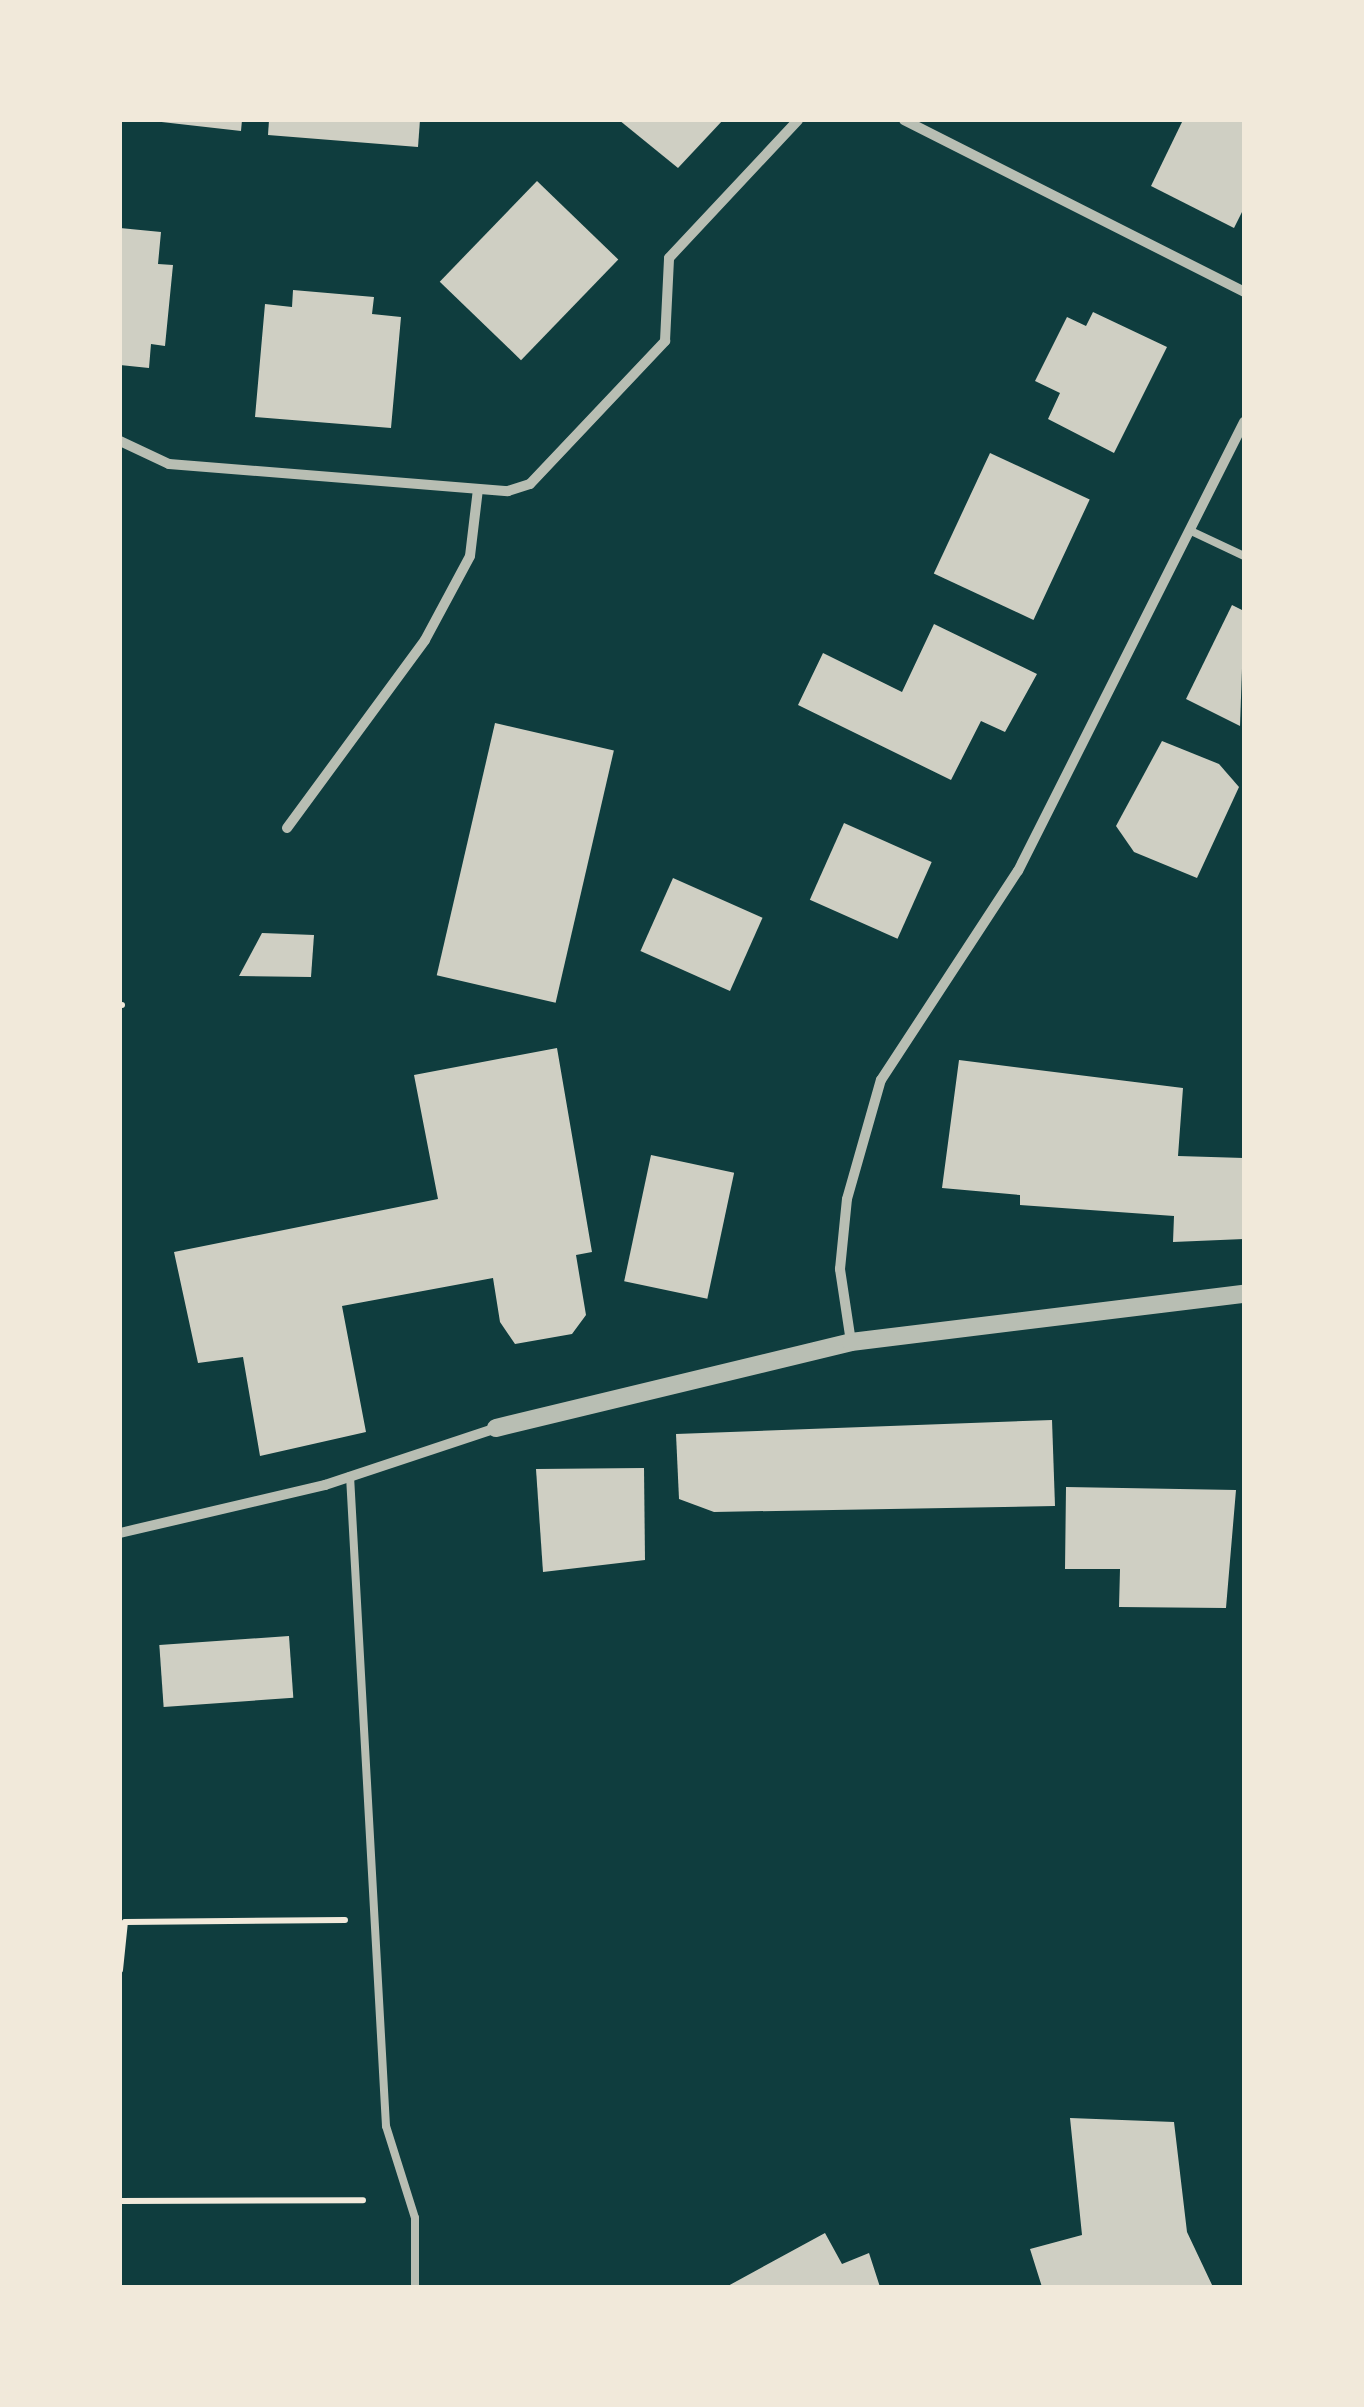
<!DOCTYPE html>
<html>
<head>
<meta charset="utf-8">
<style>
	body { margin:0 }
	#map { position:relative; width:1364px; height:2407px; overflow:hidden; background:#0f3d3e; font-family:"Varela Round",sans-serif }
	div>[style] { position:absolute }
	.building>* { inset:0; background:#cfcfc3; transform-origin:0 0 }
	.path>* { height:6px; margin:-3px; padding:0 3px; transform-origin:3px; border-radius:3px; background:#f1e9da }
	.service>* { height:8px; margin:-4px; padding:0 4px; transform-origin:4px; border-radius:4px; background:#b8beb3 }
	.minor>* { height:10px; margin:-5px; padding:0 5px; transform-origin:5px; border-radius:5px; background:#b8beb3 }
	.tertiary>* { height:18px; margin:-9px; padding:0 9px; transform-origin:9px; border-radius:9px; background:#b8beb3 }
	span { translate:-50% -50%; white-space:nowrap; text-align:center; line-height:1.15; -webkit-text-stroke:10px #f1e9da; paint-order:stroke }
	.frame { position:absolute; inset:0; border:122px solid #f1e9da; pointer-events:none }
</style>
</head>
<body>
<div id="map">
	<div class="building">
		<i style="clip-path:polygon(144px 120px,242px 120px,241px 131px)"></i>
		<i style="clip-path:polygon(269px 120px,420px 120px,418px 147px,268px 135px)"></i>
		<i style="clip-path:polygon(619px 120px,723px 120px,678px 168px)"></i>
		<i style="clip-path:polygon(1183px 120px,1244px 120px,1244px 208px,1234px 228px,1151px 186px)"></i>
		<i style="left:537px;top:181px;width:113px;height:140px;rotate:44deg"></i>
		<i style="clip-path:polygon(120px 228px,161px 232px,158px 264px,173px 265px,165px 346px,151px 344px,149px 368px,120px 365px)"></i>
		<i style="clip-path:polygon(293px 290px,374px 297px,372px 314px,401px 317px,391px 428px,255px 417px,265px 304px,292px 307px)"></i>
		<i style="clip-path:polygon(1093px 312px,1167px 347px,1114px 453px,1048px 419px,1060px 393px,1035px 381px,1067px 317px,1086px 326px)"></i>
		<i style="left:990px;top:453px;width:110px;height:133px;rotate:25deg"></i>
		<i style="clip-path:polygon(1232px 605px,1244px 611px,1240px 726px,1186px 699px)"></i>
		<i style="clip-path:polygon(934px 624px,1037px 674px,1005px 732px,981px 721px,951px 780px,798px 705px,823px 653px,902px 692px)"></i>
		<i style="left:495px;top:723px;width:122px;height:259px;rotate:13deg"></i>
		<i style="clip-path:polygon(1162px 741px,1219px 764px,1239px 787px,1197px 878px,1134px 852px,1116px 826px)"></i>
		<i style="left:844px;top:823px;width:96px;height:84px;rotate:24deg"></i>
		<i style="left:673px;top:878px;width:98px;height:80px;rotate:24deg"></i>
		<i style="clip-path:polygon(262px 933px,314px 935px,311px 977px,239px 976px)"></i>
		<i style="clip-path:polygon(557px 1048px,592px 1252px,576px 1255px,586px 1315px,572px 1334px,515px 1344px,500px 1322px,493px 1278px,342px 1306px,366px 1432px,260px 1456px,243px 1357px,198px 1363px,174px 1252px,438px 1199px,414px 1075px)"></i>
		<i style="clip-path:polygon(959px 1060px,1183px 1088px,1178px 1156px,1244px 1158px,1244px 1239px,1173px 1242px,1174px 1216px,1020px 1205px,1020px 1195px,942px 1188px)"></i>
		<i style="left:651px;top:1155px;width:85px;height:129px;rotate:12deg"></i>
		<i style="clip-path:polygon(1052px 1420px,1055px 1506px,714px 1512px,679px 1499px,676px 1434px)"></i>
		<i style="clip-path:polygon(644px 1468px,645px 1560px,543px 1572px,536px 1469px)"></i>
		<i style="clip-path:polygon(1066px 1487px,1236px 1490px,1226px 1608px,1119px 1607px,1120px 1569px,1065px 1569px)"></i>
		<i style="left:289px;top:1636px;width:62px;height:130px;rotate:86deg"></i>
		<i style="clip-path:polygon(1070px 2118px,1174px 2122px,1187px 2232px,1213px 2287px,1042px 2287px,1030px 2249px,1082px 2235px)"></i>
		<i style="clip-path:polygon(825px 2233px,842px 2264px,869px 2253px,880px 2287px,726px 2287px)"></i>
	</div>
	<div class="path">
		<i style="left:120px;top:1005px;width:2px"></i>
		<i style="left:120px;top:1970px;width:48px;rotate:-84.1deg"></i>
		<i style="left:125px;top:1922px;width:220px;rotate:-0.5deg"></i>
		<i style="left:120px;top:2201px;width:243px;rotate:-0.2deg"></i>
	</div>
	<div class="service">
		<i style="left:1191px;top:531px;width:59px;rotate:25.3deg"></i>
		<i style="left:350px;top:1476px;width:651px;rotate:86.83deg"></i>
		<i style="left:386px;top:2126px;width:96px;rotate:72.5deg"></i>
		<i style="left:415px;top:2218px;width:69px;rotate:90deg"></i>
	</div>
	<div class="minor">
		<i style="left:904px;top:120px;width:381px;rotate:26.8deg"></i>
		<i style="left:120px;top:441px;width:54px;rotate:25.1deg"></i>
		<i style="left:169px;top:464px;width:340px;rotate:4.6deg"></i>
		<i style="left:508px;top:491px;width:23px;rotate:-18deg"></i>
		<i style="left:530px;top:484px;width:197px;rotate:-46.6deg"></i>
		<i style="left:665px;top:341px;width:83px;rotate:-87.2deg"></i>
		<i style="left:669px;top:258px;width:189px;rotate:-46.9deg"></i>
		<i style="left:287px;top:828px;width:233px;rotate:-53.7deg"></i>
		<i style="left:425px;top:640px;width:95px;rotate:-61.8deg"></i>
		<i style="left:470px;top:556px;width:67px;rotate:-83.2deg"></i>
		<i style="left:851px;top:1342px;width:74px;rotate:-98.6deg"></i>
		<i style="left:840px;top:1269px;width:70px;rotate:-84.3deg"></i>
		<i style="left:847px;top:1199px;width:124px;rotate:-74.1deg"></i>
		<i style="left:881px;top:1080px;width:250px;rotate:-56.8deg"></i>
		<i style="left:1018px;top:871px;width:503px;rotate:-63.28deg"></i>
		<i style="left:120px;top:1533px;width:211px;rotate:-13.2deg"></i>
		<i style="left:325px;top:1485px;width:180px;rotate:-18.4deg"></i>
	</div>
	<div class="tertiary">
		<i style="left:496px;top:1428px;width:365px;rotate:-13.6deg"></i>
		<i style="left:851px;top:1342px;width:396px;rotate:-7deg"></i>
	</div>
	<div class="frame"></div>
</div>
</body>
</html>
